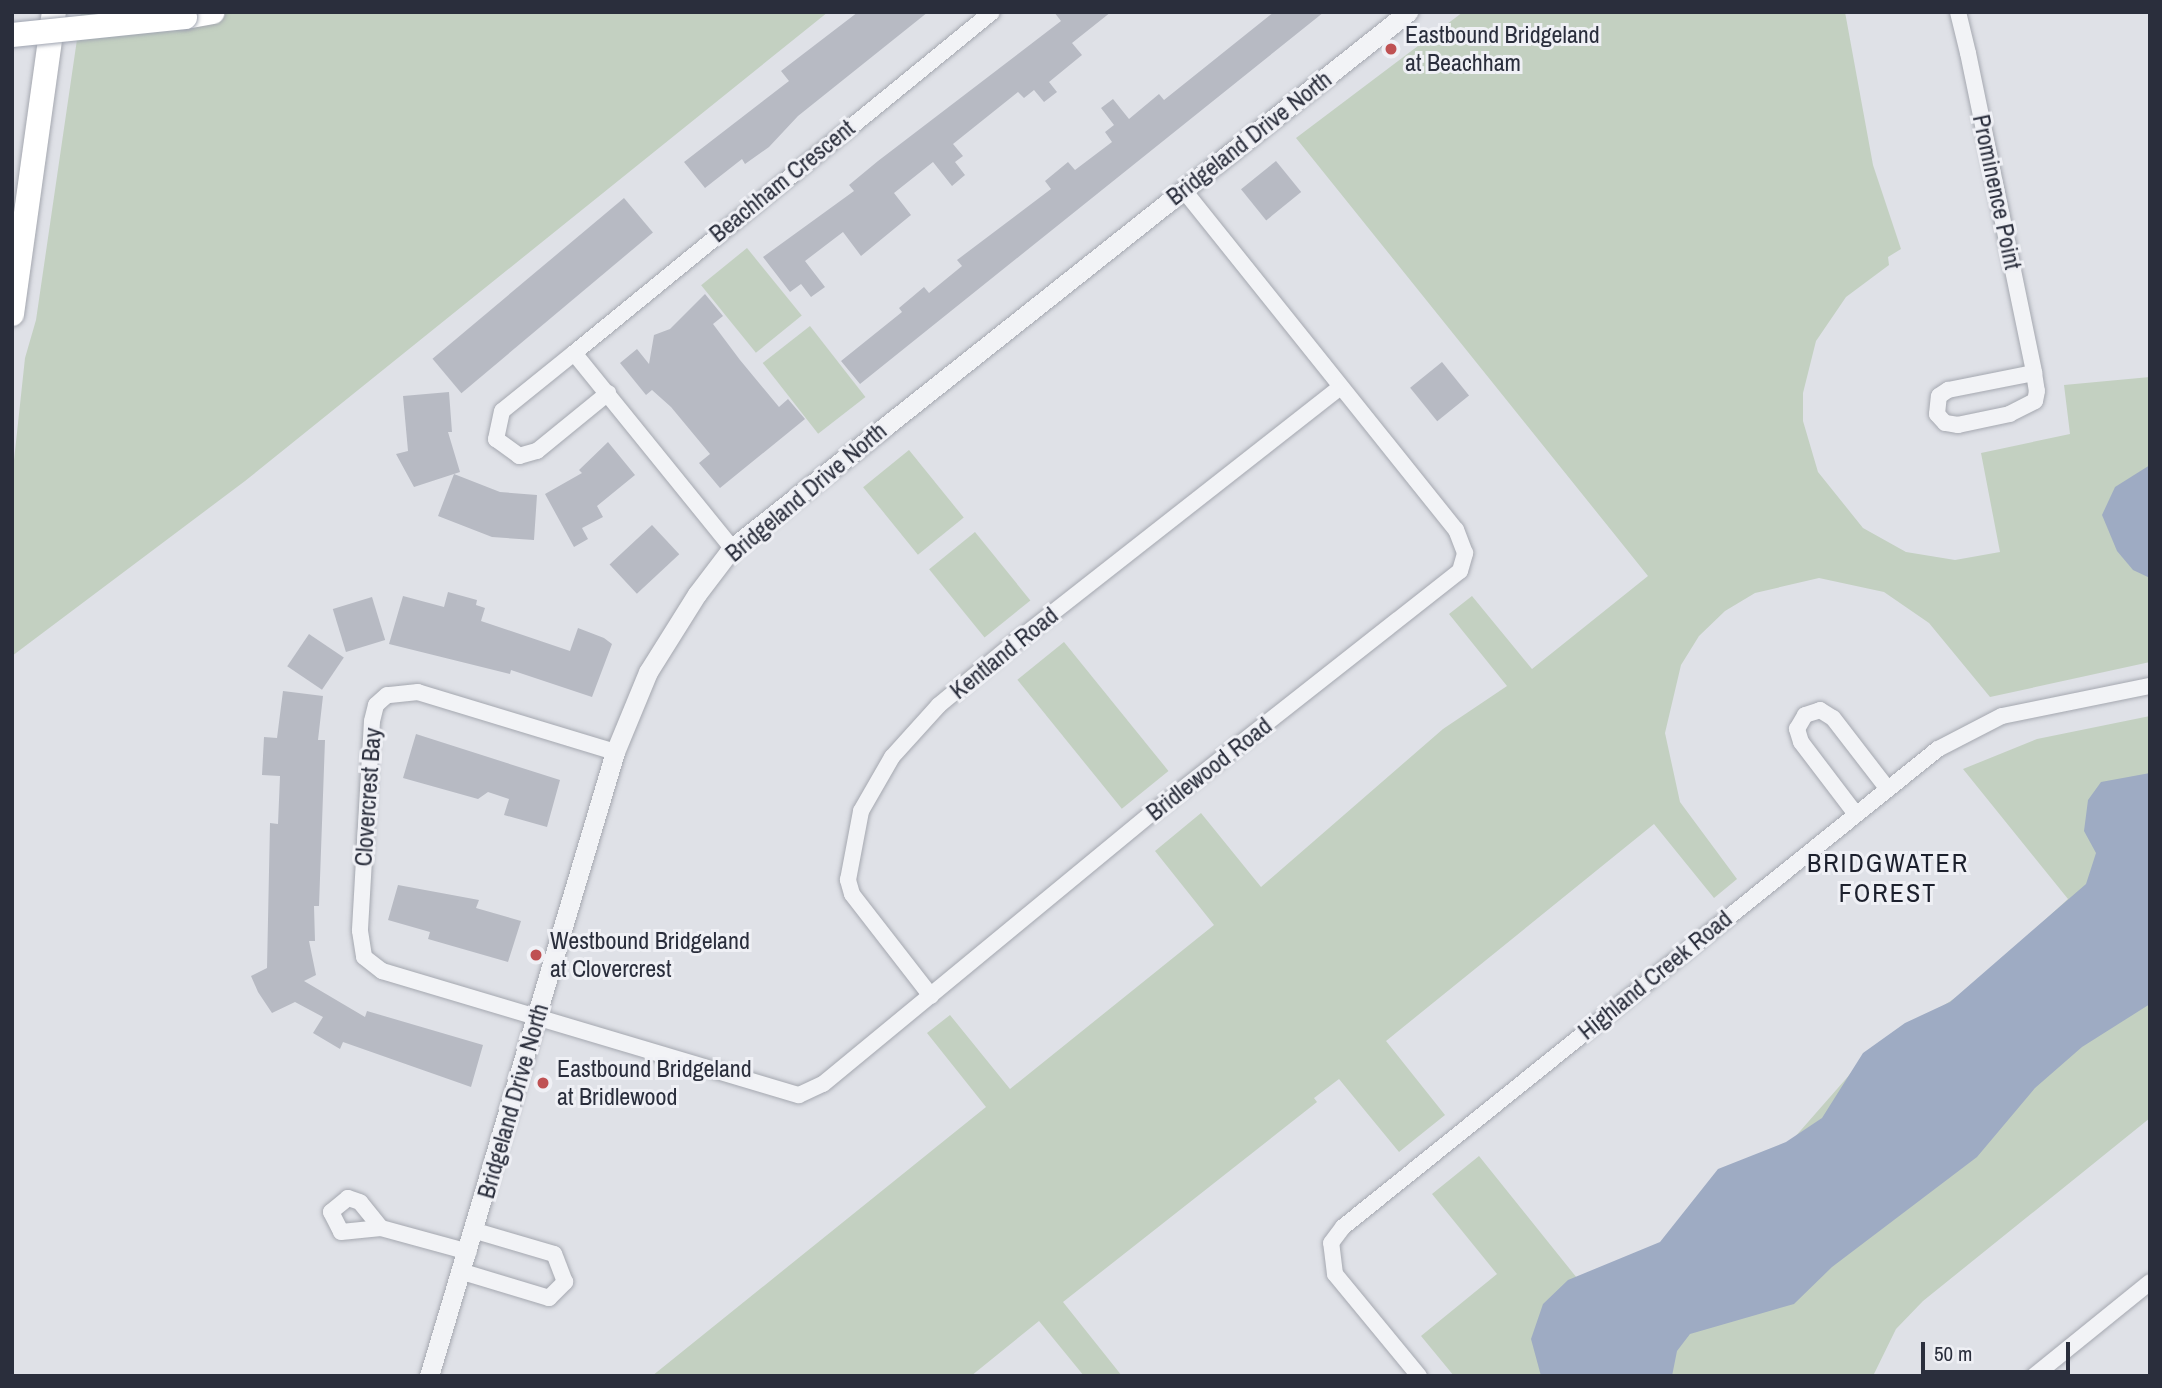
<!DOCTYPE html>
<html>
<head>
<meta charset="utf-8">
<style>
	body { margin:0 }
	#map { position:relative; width:2162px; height:1388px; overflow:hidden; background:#dfe1e7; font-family:"Archivo Narrow",sans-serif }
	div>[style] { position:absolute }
	.green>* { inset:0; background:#c3d0c1; transform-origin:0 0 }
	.water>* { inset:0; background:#9eabc3 }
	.building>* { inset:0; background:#b7bac3; transform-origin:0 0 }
	.roads { filter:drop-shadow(0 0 2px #a5a8b0) drop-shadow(0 0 2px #a5a8b0) }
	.minor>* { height:16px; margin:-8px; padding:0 8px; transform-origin:8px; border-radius:8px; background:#f2f3f6 }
	.tertiary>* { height:19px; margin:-9.5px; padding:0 9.5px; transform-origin:9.5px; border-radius:9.5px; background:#f2f3f6 }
	.primary>* { height:24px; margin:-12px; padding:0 12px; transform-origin:12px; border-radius:12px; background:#fff }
	.bridges { filter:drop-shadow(0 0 2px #a0a5b1) drop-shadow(0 0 2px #a0a5b1) }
	.primary-bridge>* { height:24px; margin:-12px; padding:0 12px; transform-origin:12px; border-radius:12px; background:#fff }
	.dots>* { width:19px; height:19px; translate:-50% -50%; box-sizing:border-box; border:4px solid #eff0f5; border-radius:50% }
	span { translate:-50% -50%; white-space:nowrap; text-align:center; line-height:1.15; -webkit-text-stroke:6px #eff0f5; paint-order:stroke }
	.poi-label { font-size:24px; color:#2a2e3c }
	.left { translate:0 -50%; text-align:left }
	.street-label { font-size:24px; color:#2a2e3c }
	.neighbourhood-label { font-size:26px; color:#1c202d; letter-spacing:2px }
	.frame { position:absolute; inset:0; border:14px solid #2a2e3c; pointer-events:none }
	.scale { position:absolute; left:1921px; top:1342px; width:149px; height:32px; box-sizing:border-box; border:4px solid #2a2e3c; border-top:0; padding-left:9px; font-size:21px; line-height:24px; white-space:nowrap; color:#2a2e3c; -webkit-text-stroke:5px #eff0f5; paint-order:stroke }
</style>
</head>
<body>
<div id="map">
	<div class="green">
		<i style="clip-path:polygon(81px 12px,828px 12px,245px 481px,12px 656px,12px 479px,25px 358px,36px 320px)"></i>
		<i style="clip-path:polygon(1463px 12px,1845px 12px,1873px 165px,1901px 249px,1888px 257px,1889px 265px,1846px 297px,1816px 341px,1803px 393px,1803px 421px,1818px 472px,1863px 528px,1906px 552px,1955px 560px,2000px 552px,1981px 453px,2070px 434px,2064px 385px,2150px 377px,2150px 662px,1990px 697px,1929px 623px,1884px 592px,1819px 578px,1755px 593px,1725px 611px,1699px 636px,1681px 665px,1665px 733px,1680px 802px,1737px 879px,1714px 898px,1654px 824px,1386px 1041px,1445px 1115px,1399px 1152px,1339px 1079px,1314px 1098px,1317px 1102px,1063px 1302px,1122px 1376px,1084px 1376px,1039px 1321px,971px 1376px,652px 1376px,986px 1107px,927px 1033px,950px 1015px,1010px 1089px,1214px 925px,1155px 851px,1201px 813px,1261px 887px,1443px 729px,1507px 686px,1449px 614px,1472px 596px,1532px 669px,1648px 576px,1296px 138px)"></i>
		<i style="left:747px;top:248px;width:87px;height:59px;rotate:51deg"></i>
		<i style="left:810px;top:326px;width:90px;height:60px;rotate:52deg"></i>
		<i style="left:909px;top:450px;width:87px;height:59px;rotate:51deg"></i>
		<i style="left:975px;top:532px;width:88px;height:59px;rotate:51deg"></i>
		<i style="left:1064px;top:642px;width:166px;height:60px;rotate:51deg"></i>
		<i style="clip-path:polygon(2150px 716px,2150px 1118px,1923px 1301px,1896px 1329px,1873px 1376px,1454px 1376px,1421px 1336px,1497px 1274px,1432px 1194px,1479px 1156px,1581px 1283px,1655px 1247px,1794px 1138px,1866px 1056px,1969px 989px,2068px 899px,1963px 769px,2037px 739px)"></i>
	</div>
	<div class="water">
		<i style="clip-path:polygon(2150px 465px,2150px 578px,2133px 570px,2117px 551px,2102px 515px,2115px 487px)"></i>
		<i style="clip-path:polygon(2150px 773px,2150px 1004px,2082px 1047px,2035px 1088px,1977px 1157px,1832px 1267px,1794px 1304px,1690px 1334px,1677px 1351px,1672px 1376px,1541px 1376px,1531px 1339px,1543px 1304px,1568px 1280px,1660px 1242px,1718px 1169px,1786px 1142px,1822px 1118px,1863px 1053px,1905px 1023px,1950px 1002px,2086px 884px,2096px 853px,2084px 831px,2088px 800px,2101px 782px)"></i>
	</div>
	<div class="building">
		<i style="clip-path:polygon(858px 12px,928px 12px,798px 116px,769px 147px,745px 164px,742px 159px,705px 188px,684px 162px,789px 81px,781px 71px)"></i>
		<i style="clip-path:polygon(1054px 12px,1111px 12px,1072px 43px,1082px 55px,1049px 82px,1057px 92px,1044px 102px,1034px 90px,1024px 98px,1018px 92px,953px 144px,963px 156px,955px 162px,965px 175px,952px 186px,933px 162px,894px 193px,911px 215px,861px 256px,843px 232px,805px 261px,825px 287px,811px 297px,801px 284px,790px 292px,763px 257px,854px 191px,849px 185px,878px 161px,1061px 21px)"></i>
		<i style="clip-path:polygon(1274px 12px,1324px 12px,860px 384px,841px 361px,902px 312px,899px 308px,924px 287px,929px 293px,962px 266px,957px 260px,1051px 189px,1045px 181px,1068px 162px,1075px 170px,1112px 142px,1105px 132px,1114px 125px,1101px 108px,1113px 99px,1129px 119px,1159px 94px,1164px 100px)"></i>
		<i style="left:1276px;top:161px;width:40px;height:45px;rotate:51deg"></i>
		<i style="left:624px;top:198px;width:45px;height:250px;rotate:50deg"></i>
		<i style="clip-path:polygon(705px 294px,723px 316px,713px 324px,740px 360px,779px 407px,788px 399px,805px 419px,720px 488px,699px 463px,710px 454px,671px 407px,652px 390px,646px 395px,620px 363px,637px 349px,649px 364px,654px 335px,670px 329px)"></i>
		<i style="left:1442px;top:362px;width:43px;height:41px;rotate:51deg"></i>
		<i style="clip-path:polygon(449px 392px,452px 432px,448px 432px,460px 472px,414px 487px,396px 454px,408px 451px,403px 396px)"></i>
		<i style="clip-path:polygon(608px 442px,635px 475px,597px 506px,603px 517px,582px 528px,588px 539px,574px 547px,545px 494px,582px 473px,579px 470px)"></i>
		<i style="clip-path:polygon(454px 474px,500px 492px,537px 495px,534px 540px,492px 537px,438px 516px)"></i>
		<i style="left:652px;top:525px;width:40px;height:58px;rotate:47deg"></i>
		<i style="clip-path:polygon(448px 592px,477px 600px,476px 605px,485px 608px,481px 621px,570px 651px,578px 628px,604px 638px,612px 644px,592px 697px,511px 670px,510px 674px,389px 644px,403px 596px,444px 607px)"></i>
		<i style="left:372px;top:597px;width:45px;height:41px;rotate:73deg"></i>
		<i style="left:309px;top:634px;width:42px;height:39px;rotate:34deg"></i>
		<i style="clip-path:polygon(283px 691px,323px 696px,318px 740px,325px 740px,319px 906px,314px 906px,315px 941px,309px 941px,316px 975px,304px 981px,365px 1017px,367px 1011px,483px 1045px,471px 1087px,343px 1042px,340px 1049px,313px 1033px,323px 1017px,295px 1002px,272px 1013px,258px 992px,251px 976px,267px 968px,270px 823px,278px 824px,280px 776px,262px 775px,264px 737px,277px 738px)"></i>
		<i style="clip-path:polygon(416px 734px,560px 780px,547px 827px,504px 815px,509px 799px,488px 792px,478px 799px,403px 778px)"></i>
		<i style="clip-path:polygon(398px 885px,479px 900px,476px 908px,521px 921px,508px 962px,428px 939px,430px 932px,388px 920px)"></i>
	</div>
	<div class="roads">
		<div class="minor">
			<i style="left:1958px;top:12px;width:42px;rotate:76.3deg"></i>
			<i style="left:1968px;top:53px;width:327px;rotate:78.3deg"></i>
			<i style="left:2034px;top:373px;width:18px;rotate:81deg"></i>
			<i style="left:2037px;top:391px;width:10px;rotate:101deg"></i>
			<i style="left:2035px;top:401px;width:28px;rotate:153deg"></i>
			<i style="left:2010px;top:414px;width:53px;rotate:168.1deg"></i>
			<i style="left:1958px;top:425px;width:13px;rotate:-171deg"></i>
			<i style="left:1945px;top:423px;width:12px;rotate:-132deg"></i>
			<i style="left:1937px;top:414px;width:18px;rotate:-84deg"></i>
			<i style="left:1939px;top:396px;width:11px;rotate:-34deg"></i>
			<i style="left:1948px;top:390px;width:88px;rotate:-11.2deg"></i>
			<i style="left:574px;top:353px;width:92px;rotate:141.1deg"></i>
			<i style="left:502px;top:411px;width:29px;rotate:102deg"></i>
			<i style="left:496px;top:439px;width:29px;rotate:36deg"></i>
			<i style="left:519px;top:456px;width:19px;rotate:-16deg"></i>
			<i style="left:537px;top:451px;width:92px;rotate:-39.2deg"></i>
			<i style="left:732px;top:548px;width:251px;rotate:-129deg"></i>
			<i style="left:574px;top:353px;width:539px;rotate:-39.21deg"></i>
			<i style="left:615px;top:752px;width:206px;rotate:-163.1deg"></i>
			<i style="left:418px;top:692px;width:31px;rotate:174deg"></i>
			<i style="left:387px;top:695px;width:15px;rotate:138deg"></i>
			<i style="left:376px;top:705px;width:16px;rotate:104deg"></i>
			<i style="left:372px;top:721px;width:210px;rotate:93.3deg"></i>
			<i style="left:360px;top:931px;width:26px;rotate:81deg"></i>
			<i style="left:364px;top:957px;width:23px;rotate:38deg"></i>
			<i style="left:382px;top:971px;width:435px;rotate:16.6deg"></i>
			<i style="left:799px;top:1095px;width:26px;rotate:-25deg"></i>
			<i style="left:823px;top:1084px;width:425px;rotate:-39.5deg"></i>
			<i style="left:1151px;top:814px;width:393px;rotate:-38.2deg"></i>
			<i style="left:1460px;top:571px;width:19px;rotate:-74deg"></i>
			<i style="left:1465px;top:553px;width:25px;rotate:-111deg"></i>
			<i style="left:1456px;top:530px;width:435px;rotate:-128.7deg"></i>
			<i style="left:1855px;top:813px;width:89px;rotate:-127.3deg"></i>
			<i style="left:1801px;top:742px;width:14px;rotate:-107deg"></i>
			<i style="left:1797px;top:729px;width:16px;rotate:-60deg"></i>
			<i style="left:1805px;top:715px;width:16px;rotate:-18deg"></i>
			<i style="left:1820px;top:710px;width:15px;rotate:32deg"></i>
			<i style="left:1833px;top:718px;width:88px;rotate:52.4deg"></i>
			<i style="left:931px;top:996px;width:129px;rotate:-127.8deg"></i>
			<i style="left:852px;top:894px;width:15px;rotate:-106deg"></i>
			<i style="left:848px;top:880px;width:70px;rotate:-79.3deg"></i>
			<i style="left:861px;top:811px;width:62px;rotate:-60.1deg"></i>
			<i style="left:892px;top:757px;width:70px;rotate:-47.9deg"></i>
			<i style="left:939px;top:705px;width:97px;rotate:-39.6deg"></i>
			<i style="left:1014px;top:643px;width:415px;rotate:-38.1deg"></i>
			<i style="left:381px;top:1228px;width:33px;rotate:-129deg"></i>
			<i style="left:360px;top:1202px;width:13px;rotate:-162deg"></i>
			<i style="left:348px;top:1198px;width:22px;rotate:141deg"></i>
			<i style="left:331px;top:1212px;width:22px;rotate:63deg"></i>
			<i style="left:341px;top:1232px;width:40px;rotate:-5.7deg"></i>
			<i style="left:381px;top:1228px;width:91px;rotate:15.3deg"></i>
			<i style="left:463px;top:1272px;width:90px;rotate:16.8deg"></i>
			<i style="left:549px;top:1298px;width:23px;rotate:-45deg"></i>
			<i style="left:565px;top:1282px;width:30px;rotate:-111deg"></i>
			<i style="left:554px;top:1254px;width:81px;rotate:-163.6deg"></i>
			<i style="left:1419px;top:1376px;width:132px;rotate:-129.5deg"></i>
			<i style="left:1335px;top:1274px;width:31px;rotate:-97deg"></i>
			<i style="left:1331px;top:1243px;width:20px;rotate:-53deg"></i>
			<i style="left:1343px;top:1227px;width:763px;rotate:-38.78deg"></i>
			<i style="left:1938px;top:749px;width:72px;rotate:-27.3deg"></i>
			<i style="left:2002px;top:716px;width:151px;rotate:-11.5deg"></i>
			<i style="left:2034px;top:1376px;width:149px;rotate:-39deg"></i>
		</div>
		<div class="tertiary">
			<i style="left:429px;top:1376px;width:651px;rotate:-73.4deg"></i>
			<i style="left:615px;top:752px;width:87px;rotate:-67.6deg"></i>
			<i style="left:648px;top:672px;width:92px;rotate:-57.9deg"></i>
			<i style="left:697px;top:594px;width:58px;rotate:-52.7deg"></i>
			<i style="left:732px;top:548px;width:863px;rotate:-38.41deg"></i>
		</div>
		<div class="primary">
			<i style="left:185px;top:17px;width:28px;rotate:-10deg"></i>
			<i style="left:12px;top:314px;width:305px;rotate:-82.1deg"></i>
		</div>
	</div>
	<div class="bridges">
		<div class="primary-bridge">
			<i style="left:12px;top:35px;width:174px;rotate:-5.9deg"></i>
		</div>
	</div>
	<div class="dots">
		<i style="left:1391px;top:49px;background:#bf5153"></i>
		<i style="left:536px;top:955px;background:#bf5153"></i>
		<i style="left:543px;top:1083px;background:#bf5153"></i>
	</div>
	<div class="poi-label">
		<span class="left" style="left:1405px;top:49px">Eastbound Bridgeland<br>at Beachham</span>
		<span class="left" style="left:550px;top:955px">Westbound Bridgeland<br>at Clovercrest</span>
		<span class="left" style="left:557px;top:1083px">Eastbound Bridgeland<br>at Bridlewood</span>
	</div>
	<div class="street-label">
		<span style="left:1249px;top:138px;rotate:-38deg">Bridgeland Drive North</span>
		<span style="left:782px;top:181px;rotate:-39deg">Beachham Crescent</span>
		<span style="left:1997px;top:192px;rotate:78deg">Prominence Point</span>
		<span style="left:806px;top:492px;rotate:-40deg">Bridgeland Drive North</span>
		<span style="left:1004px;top:653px;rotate:-39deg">Kentland Road</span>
		<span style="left:1209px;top:769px;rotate:-38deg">Bridlewood Road</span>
		<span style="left:368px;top:797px;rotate:-86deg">Clovercrest Bay</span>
		<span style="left:1655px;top:975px;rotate:-39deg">Highland Creek Road</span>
		<span style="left:513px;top:1101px;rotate:-74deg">Bridgeland Drive North</span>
	</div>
	<div class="neighbourhood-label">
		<span style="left:1888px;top:878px">BRIDGWATER<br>FOREST</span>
	</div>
	<div class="frame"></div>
	<div class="scale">50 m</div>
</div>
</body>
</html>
